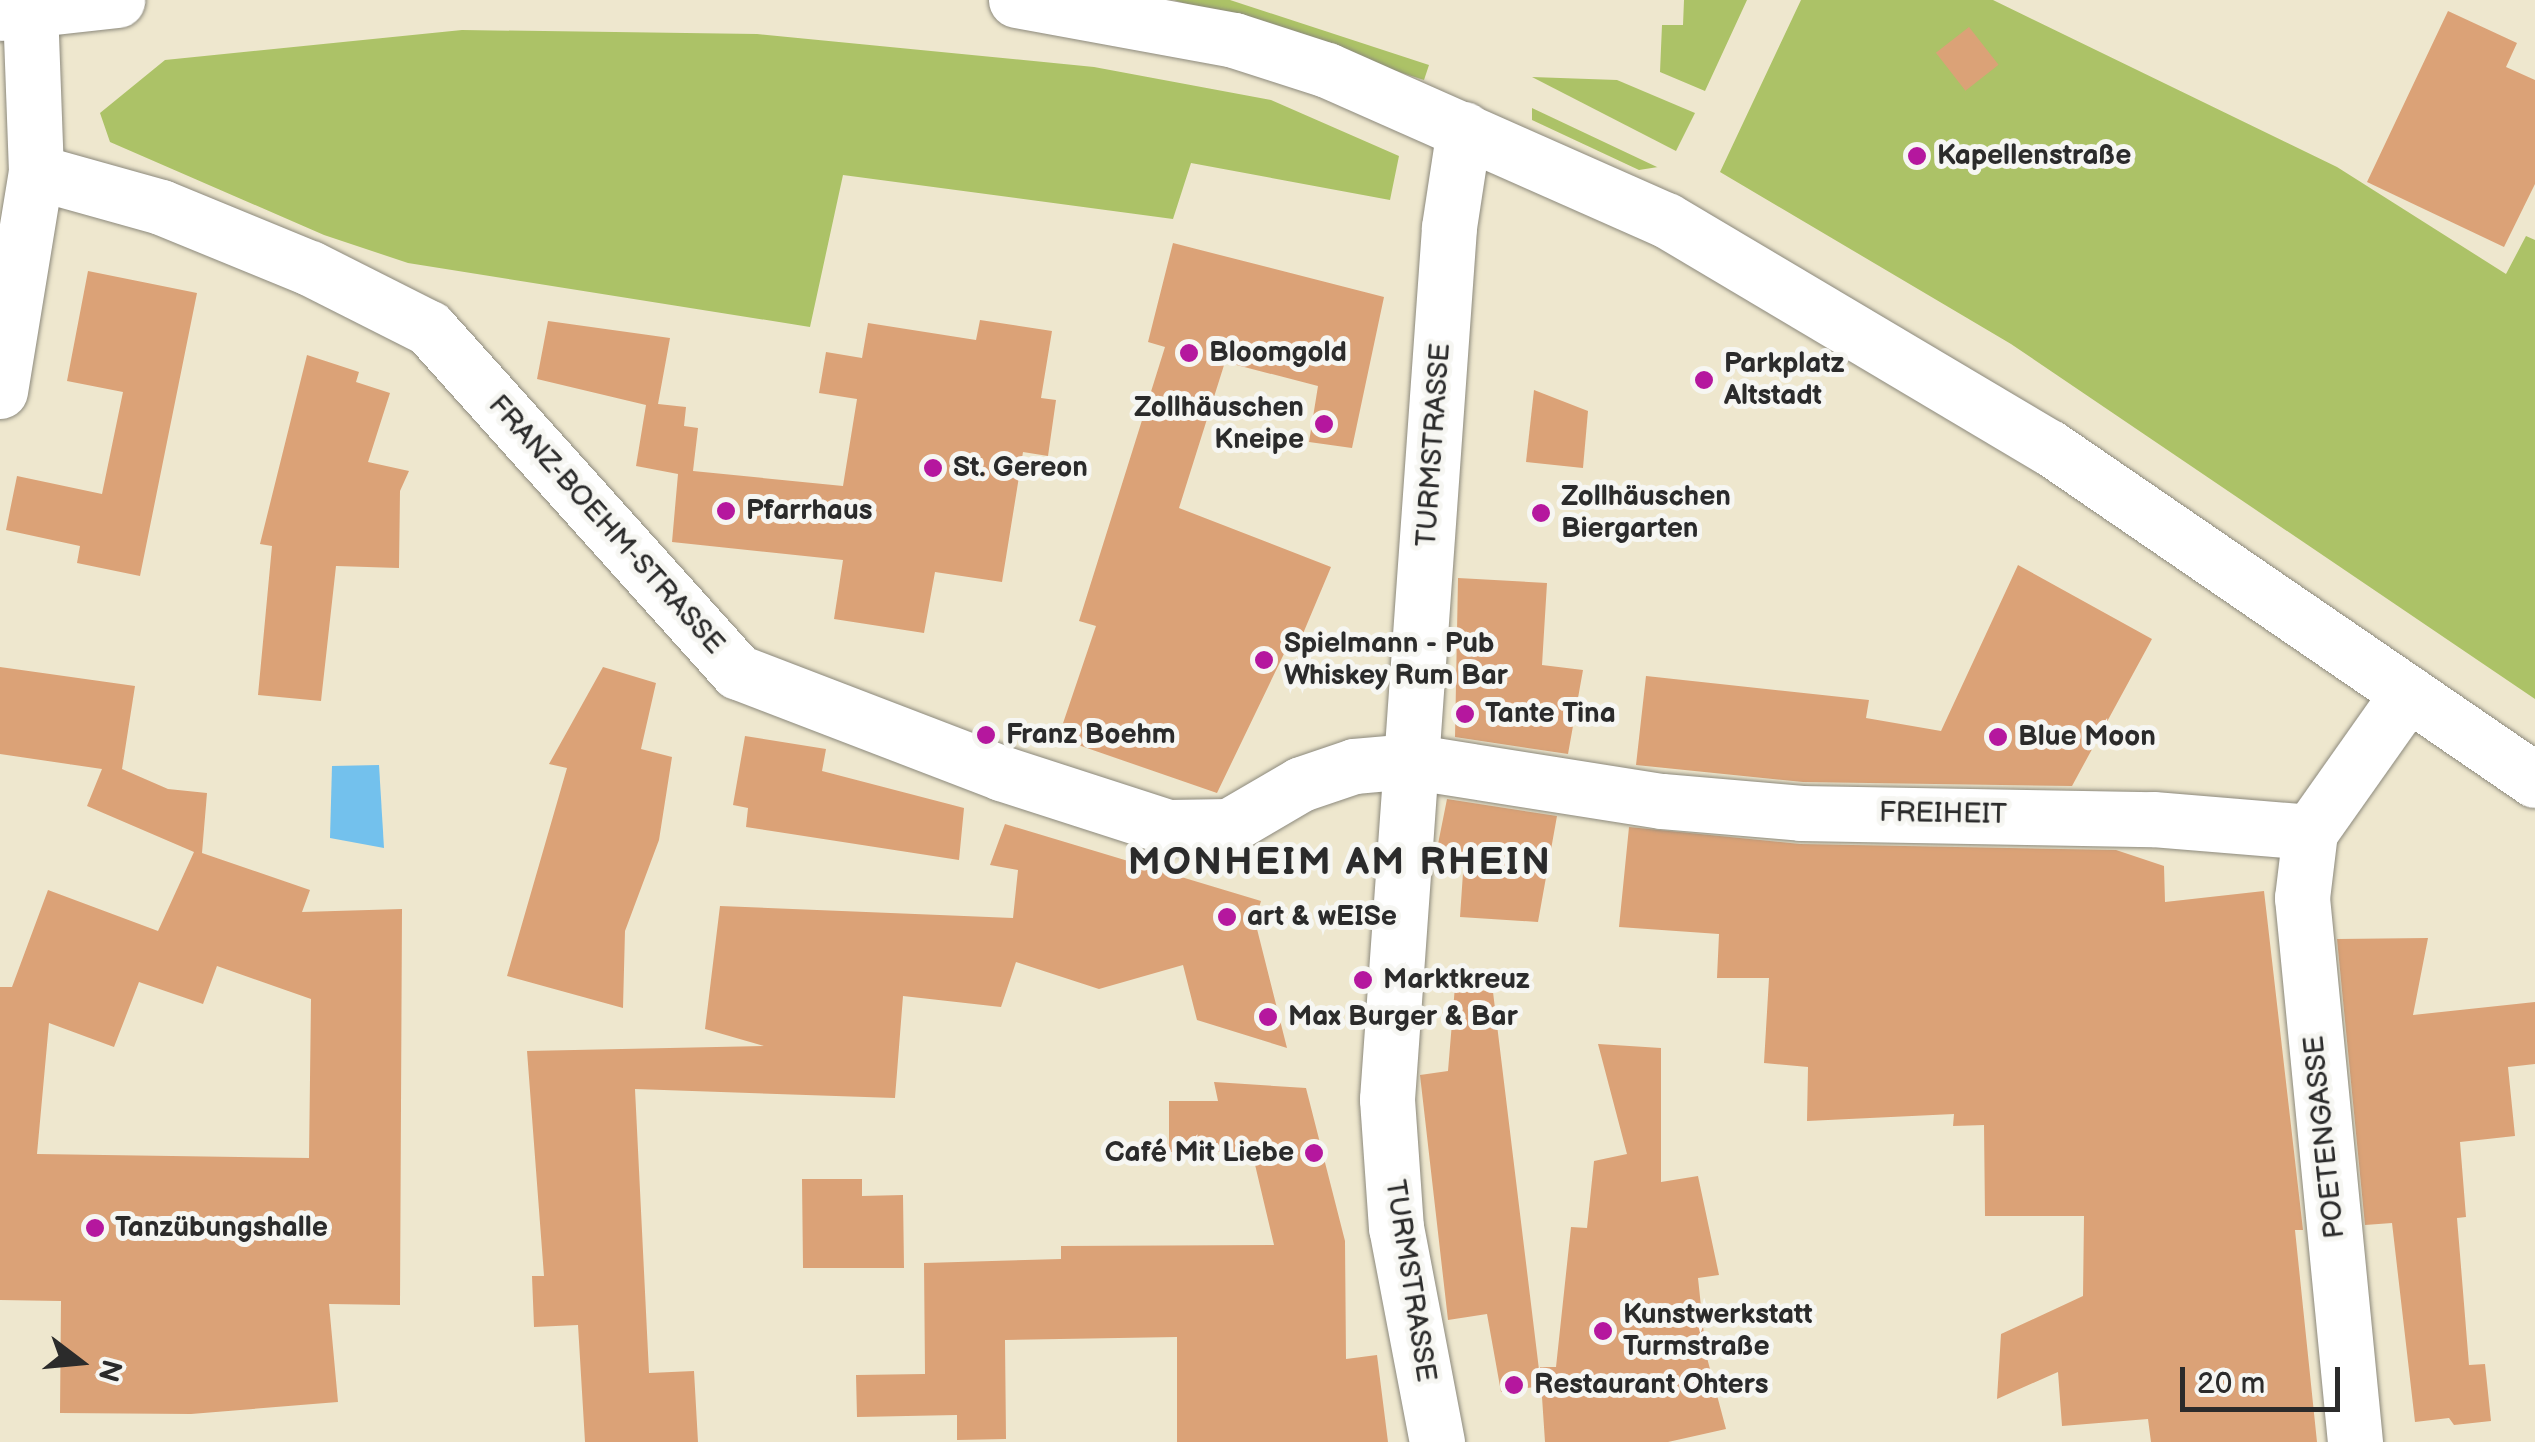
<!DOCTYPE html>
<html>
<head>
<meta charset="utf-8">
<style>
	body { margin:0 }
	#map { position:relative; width:2535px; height:1442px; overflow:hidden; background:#eee7ce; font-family:"Balsamiq Sans",sans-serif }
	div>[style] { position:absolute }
	.green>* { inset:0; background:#acc267 }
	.water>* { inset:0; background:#73c1ed }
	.building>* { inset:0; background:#dba277; transform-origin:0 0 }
	.roads { filter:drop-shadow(0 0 2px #8c897c) drop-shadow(0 0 2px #8c897c) }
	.street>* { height:55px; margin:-27.5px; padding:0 27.5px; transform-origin:27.5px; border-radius:27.5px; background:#fff }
	.secondary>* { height:55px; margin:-27.5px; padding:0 27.5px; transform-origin:27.5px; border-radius:27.5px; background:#fff }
	.dots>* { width:28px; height:28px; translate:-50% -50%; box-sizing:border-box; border:5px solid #f6f6f2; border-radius:50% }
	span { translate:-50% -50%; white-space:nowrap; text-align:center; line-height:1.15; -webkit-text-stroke:10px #f6f6f2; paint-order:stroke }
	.poi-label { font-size:28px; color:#2b2b2b; font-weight:700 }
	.left { translate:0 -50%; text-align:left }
	.right { translate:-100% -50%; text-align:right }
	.street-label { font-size:28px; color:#2b2b2b }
	.district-label { font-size:38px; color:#2b2b2b; font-weight:700; letter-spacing:2.5px }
	.north { position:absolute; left:30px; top:1312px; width:100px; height:100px; -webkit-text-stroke:8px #f6f6f2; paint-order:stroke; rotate:106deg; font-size:28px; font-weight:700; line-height:40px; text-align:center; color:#2b2b2b }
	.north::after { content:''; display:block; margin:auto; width:35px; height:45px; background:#2b2b2b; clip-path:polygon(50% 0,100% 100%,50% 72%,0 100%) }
	.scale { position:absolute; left:2180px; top:1367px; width:160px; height:45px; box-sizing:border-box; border:5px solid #2b2b2b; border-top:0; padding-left:12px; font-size:30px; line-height:35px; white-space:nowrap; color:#2b2b2b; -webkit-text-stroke:8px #f6f6f2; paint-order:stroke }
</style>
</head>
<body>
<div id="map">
	<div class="green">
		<i style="clip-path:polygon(1174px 0,1230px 0,1429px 65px,1424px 80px)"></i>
		<i style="clip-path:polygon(1684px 0,1747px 0,1705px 91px,1660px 72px,1662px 25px,1683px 25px)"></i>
		<i style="clip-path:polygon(1801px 0,1993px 0,2337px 167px,2506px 274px,2526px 236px,2535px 240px,2535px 699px,2011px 344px,1720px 172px)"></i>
		<i style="clip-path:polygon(462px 30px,757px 34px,1094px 67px,1271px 100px,1399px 156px,1390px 200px,1191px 163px,1173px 219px,843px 175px,810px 327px,408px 263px,324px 235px,110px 142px,100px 113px,165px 60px)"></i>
		<i style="clip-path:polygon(1532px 77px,1617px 80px,1695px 113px,1676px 151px)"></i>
		<i style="clip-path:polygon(1532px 108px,1657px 167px,1658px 167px,1639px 170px,1532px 120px)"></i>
	</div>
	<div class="water">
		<i style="clip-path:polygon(379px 765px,384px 848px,330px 838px,332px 766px)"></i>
	</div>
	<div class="building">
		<i style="clip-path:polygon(2448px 11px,2517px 43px,2506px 67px,2535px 80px,2535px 184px,2504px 247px,2367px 182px)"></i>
		<i style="left:1969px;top:27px;width:48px;height:42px;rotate:52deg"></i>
		<i style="clip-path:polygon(1173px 243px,1384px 297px,1352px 448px,1309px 442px,1318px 386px,1225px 362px,1179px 508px,1331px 567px,1302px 636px,1294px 633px,1217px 793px,1058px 738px,1096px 626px,1079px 621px,1165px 347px,1148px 342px)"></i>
		<i style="clip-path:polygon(88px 271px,197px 293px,140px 576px,77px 563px,80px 546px,6px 530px,17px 476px,102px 494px,123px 392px,67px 381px)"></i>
		<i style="clip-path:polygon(980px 320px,1052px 331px,1041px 398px,1056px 400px,1048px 456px,1023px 452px,1002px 582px,935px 572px,924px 633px,834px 619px,843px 560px,672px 542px,678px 474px,636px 466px,646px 405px,537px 379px,548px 321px,670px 338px,658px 404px,686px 407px,684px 426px,698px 428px,693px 471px,843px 486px,857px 399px,819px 393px,826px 352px,862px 358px,868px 323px,976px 340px)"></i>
		<i style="clip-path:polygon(307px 355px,359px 372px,356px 382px,390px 393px,368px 462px,409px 471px,400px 491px,399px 568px,336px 566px,321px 701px,258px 695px,272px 546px,260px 544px)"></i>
		<i style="clip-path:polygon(1534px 390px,1588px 411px,1583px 468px,1526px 462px)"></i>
		<i style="clip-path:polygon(2018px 565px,2152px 639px,2072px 786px,1803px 782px,1636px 765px,1646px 676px,1869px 700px,1866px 718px,1941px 731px)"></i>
		<i style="clip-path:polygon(1458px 578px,1547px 583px,1542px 665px,1583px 670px,1568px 754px,1455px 737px)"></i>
		<i style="clip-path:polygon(evenodd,0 667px,135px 686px,122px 769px,168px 789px,207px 793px,202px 853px,310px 890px,302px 912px,402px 909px,400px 1305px,329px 1304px,338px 1402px,191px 1414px,60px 1413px,61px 1301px,0 1300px,0 987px,12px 987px,48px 890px,158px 931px,194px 852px,87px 806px,102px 769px,0 754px,0 667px,217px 966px,311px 999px,309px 1158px,37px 1154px,49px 1023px,114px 1047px,139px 982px,203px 1004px,217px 966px)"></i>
		<i style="clip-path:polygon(603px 667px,656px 683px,641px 749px,672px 757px,659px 840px,625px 931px,623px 1008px,507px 976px,567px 768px,549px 764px)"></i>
		<i style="clip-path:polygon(745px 736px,826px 749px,822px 771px,964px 808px,959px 860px,746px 827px,748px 808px,733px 805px)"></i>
		<i style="clip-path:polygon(1447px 799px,1557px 816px,1538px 922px,1460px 917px,1464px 858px,1436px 854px)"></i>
		<i style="clip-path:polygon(1005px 824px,1261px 901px,1255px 921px,1287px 1048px,1197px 1020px,1183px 965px,1099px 989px,1016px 962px,1001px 1007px,903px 996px,895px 1098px,635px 1089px,649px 1373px,694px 1371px,698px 1442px,585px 1442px,578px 1325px,534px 1327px,532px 1276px,544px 1276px,527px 1051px,764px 1046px,705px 1029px,720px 906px,1013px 918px,1018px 870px,990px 865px)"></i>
		<i style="clip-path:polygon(1629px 827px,1800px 844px,2116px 850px,2164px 866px,2165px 902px,2264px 891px,2303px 1230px,2295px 1230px,2317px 1442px,2151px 1442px,2148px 1419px,2062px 1426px,2058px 1372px,1997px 1399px,2001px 1334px,2083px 1296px,2084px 1216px,1985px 1216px,1984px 1125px,1953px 1126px,1954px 1114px,1807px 1121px,1808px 1067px,1764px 1063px,1769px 978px,1717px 978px,1719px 934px,1619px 927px)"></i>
		<i style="clip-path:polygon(2428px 938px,2413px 1015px,2535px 1002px,2535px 1064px,2508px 1067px,2515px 1136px,2460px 1142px,2466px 1217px,2457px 1218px,2469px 1365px,2485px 1364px,2491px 1421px,2454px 1425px,2449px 1418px,2415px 1422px,2392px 1223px,2365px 1225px,2337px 939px)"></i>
		<i style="clip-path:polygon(1455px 986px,1493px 992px,1541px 1386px,1501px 1392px,1487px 1314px,1448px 1320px,1420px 1075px,1448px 1071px)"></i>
		<i style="clip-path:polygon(1598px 1044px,1661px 1048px,1661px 1182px,1698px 1176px,1719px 1275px,1698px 1278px,1706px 1354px,1726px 1429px,1668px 1442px,1545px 1442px,1540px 1367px,1556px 1367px,1571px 1227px,1587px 1228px,1594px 1161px,1627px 1154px)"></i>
		<i style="clip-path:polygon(1214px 1082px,1306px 1088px,1345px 1241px,1346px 1359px,1377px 1355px,1388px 1442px,1177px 1442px,1177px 1337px,1005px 1340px,1006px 1439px,957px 1440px,957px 1415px,857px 1417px,856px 1375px,925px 1374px,924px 1263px,1061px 1259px,1061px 1246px,1274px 1245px,1252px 1152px,1169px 1152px,1169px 1101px,1218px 1101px)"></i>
		<i style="clip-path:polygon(802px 1179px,862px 1179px,862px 1196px,903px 1195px,904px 1268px,803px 1268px)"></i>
	</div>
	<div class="roads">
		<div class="street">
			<i style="left:36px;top:172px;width:130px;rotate:15.6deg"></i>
			<i style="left:161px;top:207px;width:161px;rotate:22.3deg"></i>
			<i style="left:310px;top:268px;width:133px;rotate:26.8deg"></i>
			<i style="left:429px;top:328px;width:462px;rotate:48.1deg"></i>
			<i style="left:738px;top:672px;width:282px;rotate:21deg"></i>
			<i style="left:1001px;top:773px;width:176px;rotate:17.9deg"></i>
			<i style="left:1168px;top:827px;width:61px;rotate:-0.9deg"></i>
			<i style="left:1229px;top:826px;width:83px;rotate:-30.3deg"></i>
			<i style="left:1301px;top:784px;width:56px;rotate:-18.8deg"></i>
			<i style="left:1354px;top:766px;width:55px;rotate:-5.2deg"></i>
			<i style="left:1409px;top:761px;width:256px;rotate:9deg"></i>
			<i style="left:1662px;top:801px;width:140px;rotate:4.9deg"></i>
			<i style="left:1801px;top:813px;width:352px;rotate:1deg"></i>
			<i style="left:2153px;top:819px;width:158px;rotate:4.7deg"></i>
			<i style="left:0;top:391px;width:222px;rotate:-80.7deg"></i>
			<i style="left:36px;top:172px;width:163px;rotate:-92.1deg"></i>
			<i style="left:1437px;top:1442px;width:218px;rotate:-100.8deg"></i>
			<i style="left:1396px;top:1228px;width:129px;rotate:-94deg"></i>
			<i style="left:1387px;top:1099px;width:874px;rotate:-85.93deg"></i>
			<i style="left:1449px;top:227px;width:99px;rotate:-81.3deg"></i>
			<i style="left:2355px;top:1442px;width:547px;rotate:-95.56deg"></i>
			<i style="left:2302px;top:898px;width:66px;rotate:-83.1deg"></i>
			<i style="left:2310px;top:832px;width:170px;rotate:-54.8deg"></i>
		</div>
		<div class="secondary">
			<i style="left:1016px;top:0;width:222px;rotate:10.4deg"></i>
			<i style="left:1234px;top:40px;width:98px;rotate:17.9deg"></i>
			<i style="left:1327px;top:70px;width:371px;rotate:23.9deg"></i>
			<i style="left:1666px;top:220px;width:445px;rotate:30.7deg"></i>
			<i style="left:2049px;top:447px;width:589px;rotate:34.42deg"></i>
			<i style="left:0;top:13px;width:118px;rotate:-6.3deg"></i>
		</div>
	</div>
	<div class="dots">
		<i style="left:1917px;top:156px;background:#b5179e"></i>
		<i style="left:1189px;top:353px;background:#b5179e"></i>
		<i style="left:1704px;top:380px;background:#b5179e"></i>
		<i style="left:1324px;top:424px;background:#b5179e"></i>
		<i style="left:933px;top:468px;background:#b5179e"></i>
		<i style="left:726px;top:511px;background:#b5179e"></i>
		<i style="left:1541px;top:513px;background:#b5179e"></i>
		<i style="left:1264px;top:660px;background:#b5179e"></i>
		<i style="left:1465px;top:714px;background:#b5179e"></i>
		<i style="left:986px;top:735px;background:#b5179e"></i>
		<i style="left:1998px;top:737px;background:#b5179e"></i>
		<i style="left:1227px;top:917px;background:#b5179e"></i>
		<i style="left:1363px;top:980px;background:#b5179e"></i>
		<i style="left:1268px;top:1017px;background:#b5179e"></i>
		<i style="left:1314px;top:1153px;background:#b5179e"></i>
		<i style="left:95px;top:1228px;background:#b5179e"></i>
		<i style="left:1603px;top:1331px;background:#b5179e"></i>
		<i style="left:1514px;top:1385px;background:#b5179e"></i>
	</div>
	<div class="poi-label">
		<span class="left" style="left:1937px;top:156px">Kapellenstraße</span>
		<span class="left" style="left:1209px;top:353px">Bloomgold</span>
		<span class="left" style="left:1724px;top:380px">Parkplatz<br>Altstadt</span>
		<span class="right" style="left:1304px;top:424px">Zollhäuschen<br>Kneipe</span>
		<span class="left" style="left:953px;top:468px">St. Gereon</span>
		<span class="left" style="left:1561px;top:513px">Zollhäuschen<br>Biergarten</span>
		<span class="left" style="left:746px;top:511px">Pfarrhaus</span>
		<span class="left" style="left:1284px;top:660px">Spielmann - Pub<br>Whiskey Rum Bar</span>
		<span class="left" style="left:1485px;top:714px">Tante Tina</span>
		<span class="left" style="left:1006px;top:735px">Franz Boehm</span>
		<span class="left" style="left:2018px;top:737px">Blue Moon</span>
		<span class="left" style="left:1247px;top:917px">art &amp; wEISe</span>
		<span class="left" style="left:1383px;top:980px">Marktkreuz</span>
		<span class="left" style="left:1288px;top:1017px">Max Burger &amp; Bar</span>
		<span class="right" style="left:1294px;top:1153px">Café Mit Liebe</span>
		<span class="left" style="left:115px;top:1228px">Tanzübungshalle</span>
		<span class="left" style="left:1623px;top:1331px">Kunstwerkstatt<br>Turmstraße</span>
		<span class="left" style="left:1534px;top:1385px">Restaurant Ohters</span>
	</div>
	<div class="street-label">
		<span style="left:1434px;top:445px;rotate:-86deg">TURMSTRASSE</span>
		<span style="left:606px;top:525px;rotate:48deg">FRANZ-BOEHM-STRASSE</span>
		<span style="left:1943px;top:814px;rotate:1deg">FREIHEIT</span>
		<span style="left:2325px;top:1137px;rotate:-96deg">POETENGASSE</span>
		<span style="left:1410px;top:1281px;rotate:81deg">TURMSTRASSE</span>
	</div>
	<div class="district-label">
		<span style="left:1340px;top:863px">MONHEIM AM RHEIN</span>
	</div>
	<div class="north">N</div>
	<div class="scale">20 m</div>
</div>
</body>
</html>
